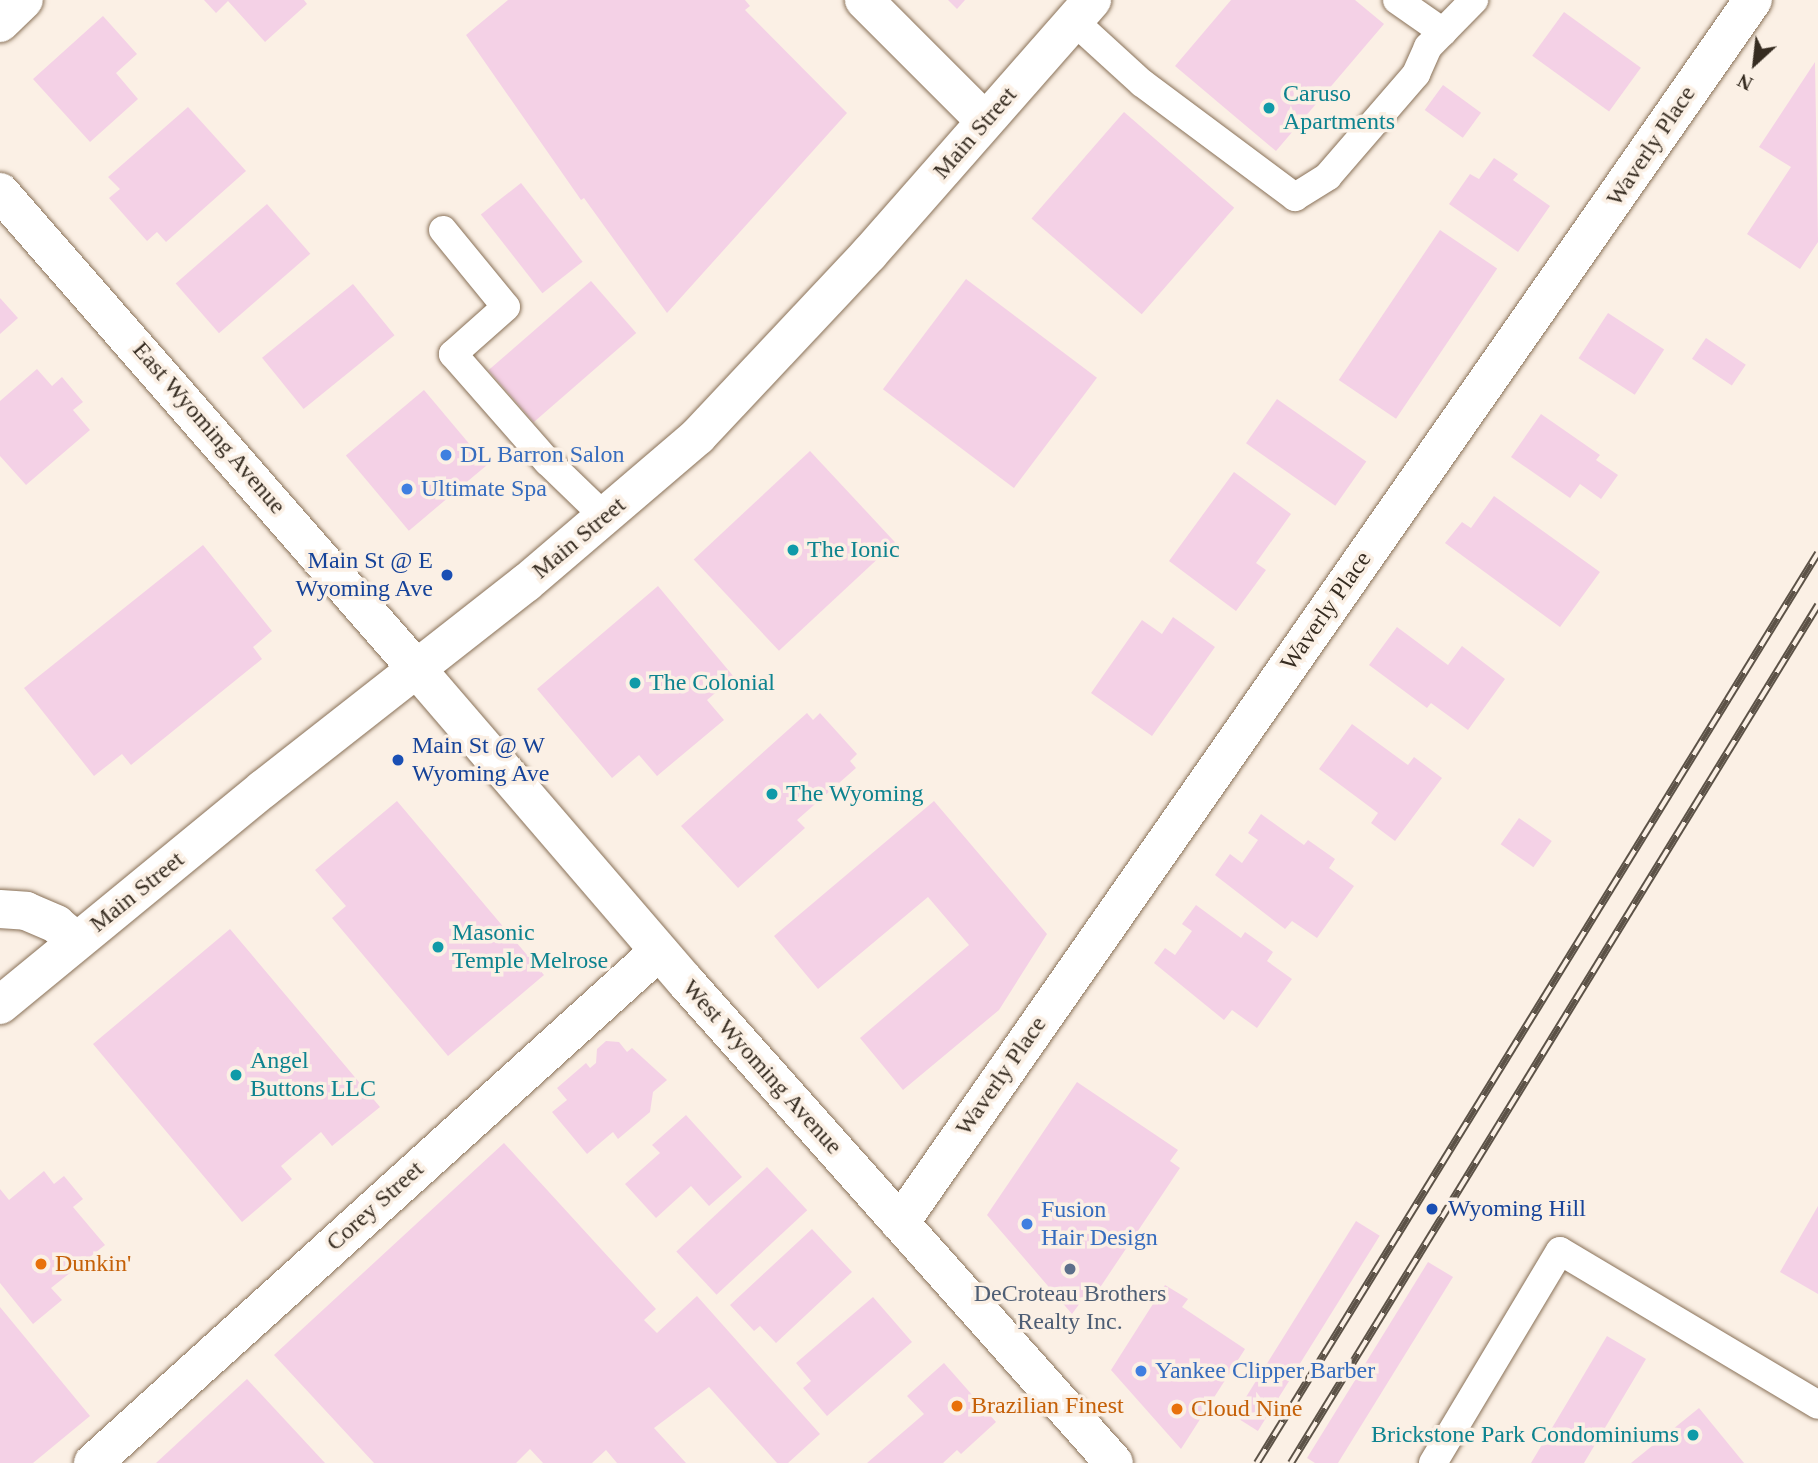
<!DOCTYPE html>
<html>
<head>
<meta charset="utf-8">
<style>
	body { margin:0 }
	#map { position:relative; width:1818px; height:1463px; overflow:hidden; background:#fbf0e5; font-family:Georgia,serif }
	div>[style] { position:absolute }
	.building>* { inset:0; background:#f4d1e6; transform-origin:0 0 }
	.roads { filter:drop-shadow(0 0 2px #897158) drop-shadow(0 0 2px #897158) }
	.service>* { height:28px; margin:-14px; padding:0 14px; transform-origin:14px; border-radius:14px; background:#fff }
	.minor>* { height:38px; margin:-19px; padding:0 19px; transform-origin:19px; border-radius:19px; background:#fff }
	.secondary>* { height:38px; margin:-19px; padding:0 19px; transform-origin:19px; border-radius:19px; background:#fff }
	.primary>* { height:38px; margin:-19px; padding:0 19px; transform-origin:19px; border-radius:19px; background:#fff }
	.rail>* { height:8px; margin-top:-4px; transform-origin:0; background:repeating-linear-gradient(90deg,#fbf0e5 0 16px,#5c5247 0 32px); box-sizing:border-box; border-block:2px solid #5c5247 }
	.dots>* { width:19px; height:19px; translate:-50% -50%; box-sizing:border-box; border:4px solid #fbf0e5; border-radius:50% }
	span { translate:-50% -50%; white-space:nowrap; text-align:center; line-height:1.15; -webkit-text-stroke:7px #fbf0e5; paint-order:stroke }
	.culture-label { font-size:24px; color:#0d838f }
	.left { translate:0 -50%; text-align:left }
	.right { translate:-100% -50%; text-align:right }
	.street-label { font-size:24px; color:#362c21 }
	.shop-label { font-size:24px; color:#366cbe }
	.transit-label { font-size:24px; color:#164399 }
	.food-label { font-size:24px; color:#c56008 }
	.service-label { font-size:24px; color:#4e5e75 }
	.north { position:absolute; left:1720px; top:28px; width:70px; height:70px; -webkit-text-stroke:5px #fbf0e5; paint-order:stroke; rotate:207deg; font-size:19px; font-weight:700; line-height:28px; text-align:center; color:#362c21 }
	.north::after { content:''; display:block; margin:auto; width:24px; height:32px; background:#362c21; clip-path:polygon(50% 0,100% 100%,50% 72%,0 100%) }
</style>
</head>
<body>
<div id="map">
	<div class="building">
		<i style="clip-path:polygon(204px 0,304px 0,307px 4px,265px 42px,228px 1px,216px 13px)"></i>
		<i style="clip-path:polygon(508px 0,745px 0,750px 6px,745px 10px,847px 113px,667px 313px,584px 198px,581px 200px,466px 35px)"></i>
		<i style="clip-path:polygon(948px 0,965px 0,957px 9px)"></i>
		<i style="clip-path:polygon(1231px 0,1355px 0,1384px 24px,1276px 151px,1175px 66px)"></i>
		<i style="left:1564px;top:12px;width:95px;height:54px;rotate:36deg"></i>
		<i style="clip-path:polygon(103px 16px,137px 54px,116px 73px,138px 99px,90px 142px,33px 79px)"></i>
		<i style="clip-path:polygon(1815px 62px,1818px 242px,1800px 269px,1747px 234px,1791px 167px,1759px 147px)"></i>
		<i style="left:1443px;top:85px;width:47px;height:31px;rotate:36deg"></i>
		<i style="clip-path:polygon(188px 107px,246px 171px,166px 242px,157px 232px,147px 241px,109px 198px,120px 189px,108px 177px)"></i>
		<i style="left:1124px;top:112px;width:146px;height:141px;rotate:41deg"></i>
		<i style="clip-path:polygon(1494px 158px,1518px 174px,1513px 180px,1550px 206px,1518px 252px,1449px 204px,1470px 174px,1479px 179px)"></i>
		<i style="left:521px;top:183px;width:100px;height:51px;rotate:52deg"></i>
		<i style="left:267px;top:204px;width:66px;height:121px;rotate:49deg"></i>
		<i style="left:1440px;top:230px;width:69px;height:181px;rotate:34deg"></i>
		<i style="left:966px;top:279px;width:164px;height:138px;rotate:37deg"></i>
		<i style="left:591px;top:281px;width:69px;height:136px;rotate:49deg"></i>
		<i style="left:353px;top:284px;width:66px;height:117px;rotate:51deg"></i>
		<i style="clip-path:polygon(0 298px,18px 318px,0 334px)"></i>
		<i style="left:1608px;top:313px;width:67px;height:54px;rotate:33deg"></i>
		<i style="left:1706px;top:338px;width:48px;height:25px;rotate:34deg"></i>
		<i style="clip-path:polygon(37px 369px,52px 386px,62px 377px,83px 402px,73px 410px,90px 430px,26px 485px,0 456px,0 401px)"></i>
		<i style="left:424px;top:390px;width:98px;height:102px;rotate:50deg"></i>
		<i style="left:1277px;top:399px;width:109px;height:54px;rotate:35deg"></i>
		<i style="clip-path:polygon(1541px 414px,1600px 455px,1596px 460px,1618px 475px,1601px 499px,1580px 484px,1570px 498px,1511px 457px)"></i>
		<i style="left:810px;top:451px;width:125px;height:159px;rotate:47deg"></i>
		<i style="clip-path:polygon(1234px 472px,1291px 514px,1256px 563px,1266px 570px,1236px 611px,1169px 561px)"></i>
		<i style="clip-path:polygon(1494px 496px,1600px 572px,1560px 627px,1445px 543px,1462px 522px,1471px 528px)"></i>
		<i style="clip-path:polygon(203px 545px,272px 631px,253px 647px,262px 659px,131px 765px,122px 754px,94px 776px,24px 688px)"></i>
		<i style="clip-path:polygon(658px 586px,734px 677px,707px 700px,724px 720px,657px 776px,639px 755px,612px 778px,537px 689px)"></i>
		<i style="clip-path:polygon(1173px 617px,1215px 647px,1152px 736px,1091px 693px,1142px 620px,1162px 634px)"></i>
		<i style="clip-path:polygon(1397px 627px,1448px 665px,1462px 646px,1505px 679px,1468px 730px,1431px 703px,1427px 708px,1369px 665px)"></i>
		<i style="clip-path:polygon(807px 713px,813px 720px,820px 713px,857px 754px,850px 761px,856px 768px,797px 820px,805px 828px,738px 888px,681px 826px)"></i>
		<i style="clip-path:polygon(1352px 724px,1408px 765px,1414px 757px,1442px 778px,1395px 841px,1371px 823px,1378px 813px,1319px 769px)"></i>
		<i style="clip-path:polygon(397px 801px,544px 975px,448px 1056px,332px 918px,346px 906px,315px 870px)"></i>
		<i style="clip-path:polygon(934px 801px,1047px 934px,999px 1010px,903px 1090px,860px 1038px,969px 945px,928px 897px,818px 989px,774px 936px)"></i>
		<i style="clip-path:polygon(1261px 814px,1304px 845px,1308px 840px,1335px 859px,1329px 868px,1354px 886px,1317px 938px,1292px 921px,1285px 929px,1215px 875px,1230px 854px,1242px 863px,1258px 840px,1248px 833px)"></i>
		<i style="left:1519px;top:818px;width:40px;height:32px;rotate:35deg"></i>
		<i style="clip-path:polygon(1196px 905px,1241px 938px,1245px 932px,1273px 952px,1267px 961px,1292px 979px,1257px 1028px,1232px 1010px,1224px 1020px,1154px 963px,1165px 948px,1175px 955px,1192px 931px,1182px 924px)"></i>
		<i style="clip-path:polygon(230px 929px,380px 1107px,332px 1146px,321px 1132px,281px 1166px,292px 1179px,242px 1222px,93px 1044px)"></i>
		<i style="clip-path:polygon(606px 1041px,619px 1042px,627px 1052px,632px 1048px,667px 1080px,653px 1092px,650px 1112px,618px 1139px,613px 1132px,587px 1154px,552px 1112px,567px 1100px,557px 1088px,586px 1063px,590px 1068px,596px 1063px,597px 1049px)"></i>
		<i style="clip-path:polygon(1077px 1082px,1178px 1150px,1170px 1161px,1180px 1168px,1097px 1292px,1091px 1288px,1072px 1314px,987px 1215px)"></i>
		<i style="clip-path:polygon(686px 1115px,742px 1177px,709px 1206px,691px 1186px,656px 1218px,625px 1184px,660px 1153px,652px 1145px)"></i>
		<i style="clip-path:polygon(504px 1143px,656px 1309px,644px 1320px,657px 1333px,697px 1296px,820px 1434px,788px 1463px,777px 1463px,709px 1387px,654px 1428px,686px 1463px,617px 1463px,606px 1450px,592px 1463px,543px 1463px,530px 1449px,516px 1463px,374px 1463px,274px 1355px)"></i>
		<i style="left:767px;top:1167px;width:59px;height:124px;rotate:47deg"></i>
		<i style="clip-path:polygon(44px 1171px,54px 1184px,64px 1176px,83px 1199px,73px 1207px,105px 1245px,51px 1288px,62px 1300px,33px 1324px,0 1283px,0 1189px,9px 1200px)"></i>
		<i style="clip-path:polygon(1818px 1206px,1818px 1294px,1780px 1272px)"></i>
		<i style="left:1356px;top:1221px;width:28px;height:230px;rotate:32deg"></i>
		<i style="clip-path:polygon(812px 1229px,852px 1272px,776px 1343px,760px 1326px,754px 1331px,730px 1305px)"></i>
		<i style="clip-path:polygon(1428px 1262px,1453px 1277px,1338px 1463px,1315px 1463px,1307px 1458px)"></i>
		<i style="clip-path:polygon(1165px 1285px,1188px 1299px,1182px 1307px,1245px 1349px,1181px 1449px,1111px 1370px)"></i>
		<i style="clip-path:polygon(873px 1297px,912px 1342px,827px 1416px,803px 1388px,811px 1381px,796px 1363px)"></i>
		<i style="clip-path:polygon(0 1307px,90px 1416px,33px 1463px,0 1463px)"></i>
		<i style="clip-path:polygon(1607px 1336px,1646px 1359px,1584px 1463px,1531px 1463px)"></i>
		<i style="clip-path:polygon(944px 1363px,996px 1422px,961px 1454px,957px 1450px,943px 1463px,867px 1463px,924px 1414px,907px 1396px)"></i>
		<i style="clip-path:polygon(247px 1379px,325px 1463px,156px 1463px)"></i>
		<i style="clip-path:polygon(1699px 1408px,1744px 1463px,1631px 1463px)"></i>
	</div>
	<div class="roads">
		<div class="service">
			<i style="left:1397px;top:0;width:56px;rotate:34.8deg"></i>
			<i style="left:1074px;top:21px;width:92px;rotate:42.4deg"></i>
			<i style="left:1142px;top:83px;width:191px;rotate:36.7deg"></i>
			<i style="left:1295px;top:197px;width:39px;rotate:-32deg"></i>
			<i style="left:1328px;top:176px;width:135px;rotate:-49.2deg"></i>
			<i style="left:1416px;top:74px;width:30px;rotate:-66deg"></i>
			<i style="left:1428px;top:47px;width:66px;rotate:-45.6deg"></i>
			<i style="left:443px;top:230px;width:99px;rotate:50.7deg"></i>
			<i style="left:506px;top:307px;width:71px;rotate:138.4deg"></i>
			<i style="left:453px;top:354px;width:144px;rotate:48.7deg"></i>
			<i style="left:548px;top:462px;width:79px;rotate:44deg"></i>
			<i style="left:1433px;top:1463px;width:247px;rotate:-59.1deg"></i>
			<i style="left:1560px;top:1251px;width:300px;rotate:30.8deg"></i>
		</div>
		<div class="minor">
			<i style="left:864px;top:0;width:171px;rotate:45deg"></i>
			<i style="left:0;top:23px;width:33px;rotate:-44deg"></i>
			<i style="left:0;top:192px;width:631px;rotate:48.86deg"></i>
			<i style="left:0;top:909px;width:26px;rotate:4deg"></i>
			<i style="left:26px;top:911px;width:33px;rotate:23deg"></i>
			<i style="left:56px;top:924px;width:26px;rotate:40deg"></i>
			<i style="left:900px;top:1223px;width:1491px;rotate:-55.11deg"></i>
			<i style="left:93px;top:1463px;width:763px;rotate:-42.13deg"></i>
		</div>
		<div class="secondary">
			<i style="left:415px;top:667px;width:414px;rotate:49.3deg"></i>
			<i style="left:685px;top:981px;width:645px;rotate:48.33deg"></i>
		</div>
		<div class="primary">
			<i style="left:0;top:1005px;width:340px;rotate:-39.4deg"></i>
			<i style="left:263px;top:789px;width:334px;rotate:-38.1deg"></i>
			<i style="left:526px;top:583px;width:226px;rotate:-40.5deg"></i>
			<i style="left:698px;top:436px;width:250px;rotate:-46.8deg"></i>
			<i style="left:869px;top:254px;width:338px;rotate:-48.7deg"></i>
		</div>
	</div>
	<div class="rail">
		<i style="left:1257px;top:1463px;width:1069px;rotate:-58.35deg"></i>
		<i style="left:1291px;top:1463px;width:1007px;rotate:-58.44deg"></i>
	</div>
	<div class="dots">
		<i style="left:1269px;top:108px;background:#0f9aa8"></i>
		<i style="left:446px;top:455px;background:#3f7fe0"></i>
		<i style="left:407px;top:489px;background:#3f7fe0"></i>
		<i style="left:793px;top:550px;background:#0f9aa8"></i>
		<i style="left:447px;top:575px;background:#1a4fb4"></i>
		<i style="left:635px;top:683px;background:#0f9aa8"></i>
		<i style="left:398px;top:760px;background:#1a4fb4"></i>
		<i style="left:772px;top:794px;background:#0f9aa8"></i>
		<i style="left:438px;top:947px;background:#0f9aa8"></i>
		<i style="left:236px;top:1075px;background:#0f9aa8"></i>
		<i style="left:1432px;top:1209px;background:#1a4fb4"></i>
		<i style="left:1027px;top:1224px;background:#3f7fe0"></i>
		<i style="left:41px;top:1264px;background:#e8710a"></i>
		<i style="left:1070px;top:1269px;background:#5c6f8a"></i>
		<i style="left:1141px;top:1371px;background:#3f7fe0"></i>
		<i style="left:957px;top:1406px;background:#e8710a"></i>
		<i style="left:1177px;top:1409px;background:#e8710a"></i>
		<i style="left:1693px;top:1435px;background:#0f9aa8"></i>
	</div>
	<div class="culture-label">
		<span class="left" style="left:1283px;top:108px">Caruso<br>Apartments</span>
		<span class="left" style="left:807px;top:550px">The Ionic</span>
		<span class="left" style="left:649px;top:683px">The Colonial</span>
		<span class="left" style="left:786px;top:794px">The Wyoming</span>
		<span class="left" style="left:452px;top:947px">Masonic<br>Temple Melrose</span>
		<span class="left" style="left:250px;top:1075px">Angel<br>Buttons LLC</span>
		<span class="right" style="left:1679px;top:1435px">Brickstone Park Condominiums</span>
	</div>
	<div class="street-label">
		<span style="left:975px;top:133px;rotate:-49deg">Main Street</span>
		<span style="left:1651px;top:146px;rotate:-56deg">Waverly Place</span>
		<span style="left:209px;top:428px;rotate:49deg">East Wyoming Avenue</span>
		<span style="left:579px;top:538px;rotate:-40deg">Main Street</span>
		<span style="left:1326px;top:611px;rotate:-55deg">Waverly Place</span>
		<span style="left:137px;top:892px;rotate:-39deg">Main Street</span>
		<span style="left:762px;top:1067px;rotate:48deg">West Wyoming Avenue</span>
		<span style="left:1001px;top:1076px;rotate:-55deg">Waverly Place</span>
		<span style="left:375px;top:1206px;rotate:-42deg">Corey Street</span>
	</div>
	<div class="shop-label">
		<span class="left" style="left:460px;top:455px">DL Barron Salon</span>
		<span class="left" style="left:421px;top:489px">Ultimate Spa</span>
		<span class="left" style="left:1041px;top:1224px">Fusion<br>Hair Design</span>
		<span class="left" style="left:1155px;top:1371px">Yankee Clipper Barber</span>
	</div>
	<div class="transit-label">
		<span class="right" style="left:433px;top:575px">Main St @ E<br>Wyoming Ave</span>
		<span class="left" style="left:412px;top:760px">Main St @ W<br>Wyoming Ave</span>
		<span class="left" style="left:1448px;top:1209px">Wyoming Hill</span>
	</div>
	<div class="food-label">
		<span class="left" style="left:55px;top:1264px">Dunkin'</span>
		<span class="left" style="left:971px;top:1406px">Brazilian Finest</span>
		<span class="left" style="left:1191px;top:1409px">Cloud Nine</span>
	</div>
	<div class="service-label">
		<span style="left:1070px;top:1308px">DeCroteau Brothers<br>Realty Inc.</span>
	</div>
	<div class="north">N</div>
</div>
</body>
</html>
